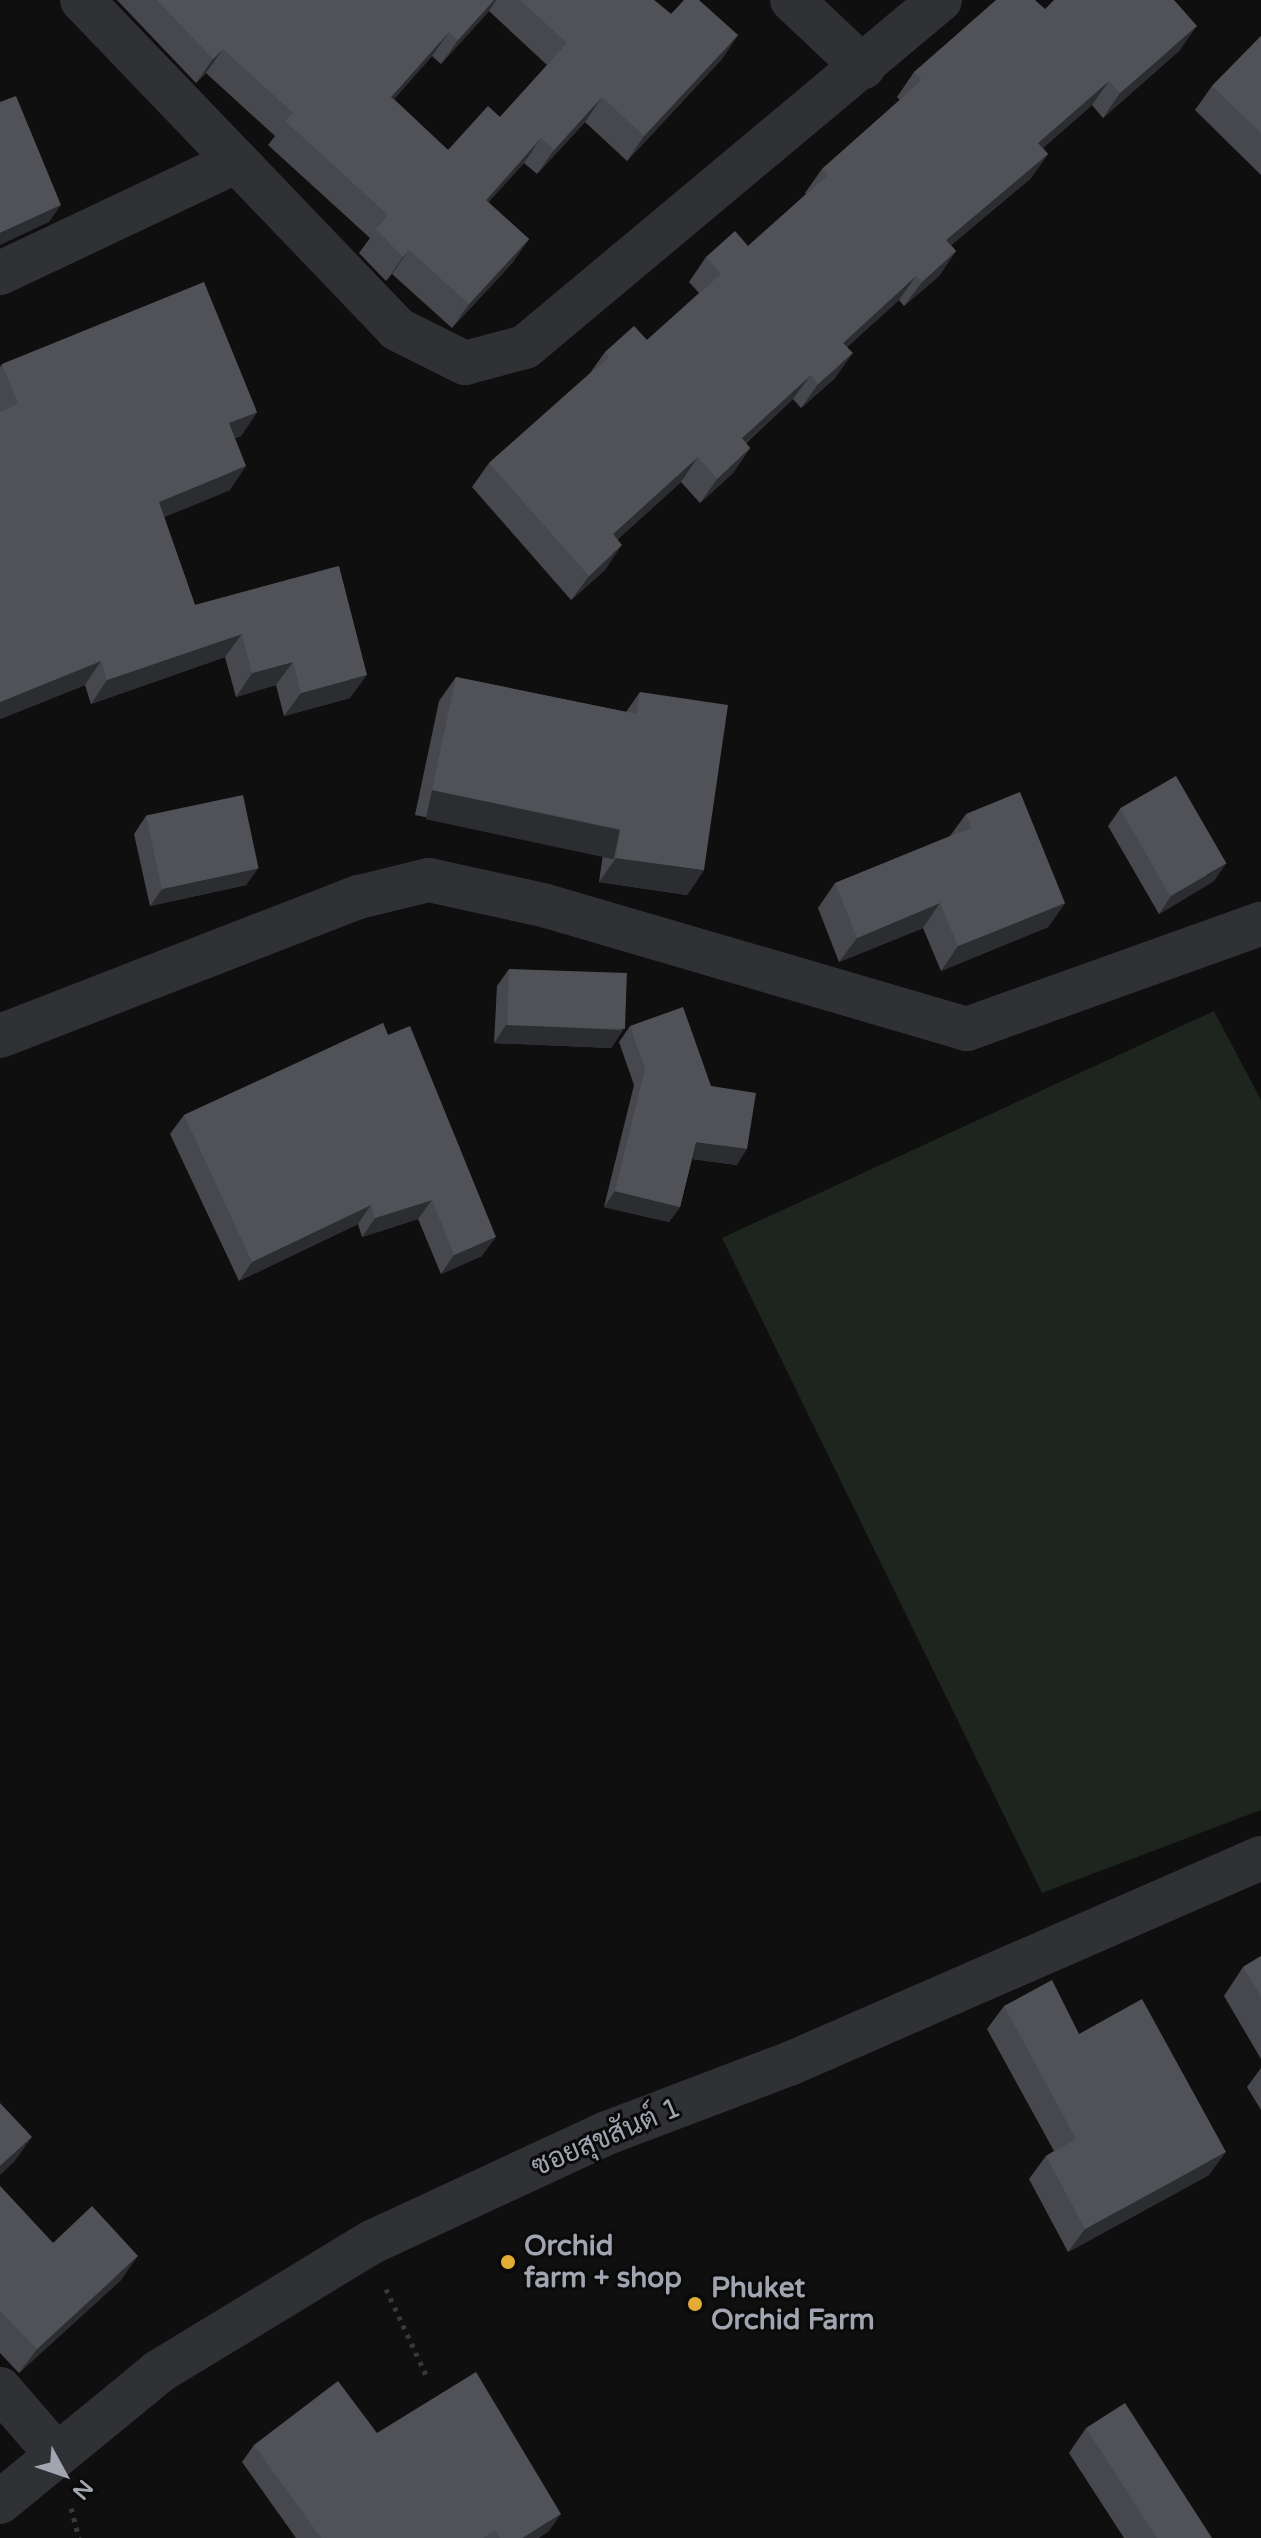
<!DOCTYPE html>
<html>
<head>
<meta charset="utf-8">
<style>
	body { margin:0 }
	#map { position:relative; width:1261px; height:2538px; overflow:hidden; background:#0f0f10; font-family:"Varela Round",Sarabun,sans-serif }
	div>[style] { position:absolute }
	.green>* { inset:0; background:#1e241e }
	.path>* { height:5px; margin-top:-2.5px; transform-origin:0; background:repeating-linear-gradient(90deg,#36383c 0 4px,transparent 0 10px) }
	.minor>* { height:44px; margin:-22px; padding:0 22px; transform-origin:22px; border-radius:22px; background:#303135 }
	.wall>* { inset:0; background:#47484d }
	.shaded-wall>* { inset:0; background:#2c2d30; transform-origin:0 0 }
	.building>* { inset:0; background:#505258; transform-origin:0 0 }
	.dots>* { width:22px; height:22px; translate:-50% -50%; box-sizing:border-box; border:4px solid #0a0a0b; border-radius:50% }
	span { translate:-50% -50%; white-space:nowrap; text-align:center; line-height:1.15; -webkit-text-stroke:6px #0a0a0b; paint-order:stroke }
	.street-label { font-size:28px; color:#a1a5b0 }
	.poi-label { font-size:28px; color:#a1a5b0; font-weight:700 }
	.left { translate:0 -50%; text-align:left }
	.north { position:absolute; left:24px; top:2434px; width:80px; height:80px; -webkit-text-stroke:6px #0a0a0b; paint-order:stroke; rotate:130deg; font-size:22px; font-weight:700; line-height:32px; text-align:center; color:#a1a5b0 }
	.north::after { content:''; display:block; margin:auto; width:28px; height:36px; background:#a1a5b0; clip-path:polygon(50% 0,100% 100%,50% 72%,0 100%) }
</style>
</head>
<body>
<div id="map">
	<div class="green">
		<i style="clip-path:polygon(1214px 1011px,1261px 1100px,1261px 1810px,1042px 1893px,722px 1238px)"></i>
	</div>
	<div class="path">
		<i style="left:386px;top:2289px;width:99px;rotate:65deg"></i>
		<i style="left:71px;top:2508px;width:31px;rotate:75deg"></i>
	</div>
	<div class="minor">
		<i style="left:82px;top:0;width:455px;rotate:46.2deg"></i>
		<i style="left:397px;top:329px;width:76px;rotate:26.6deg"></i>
		<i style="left:465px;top:363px;width:62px;rotate:-14.9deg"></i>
		<i style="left:525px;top:347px;width:541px;rotate:-39.9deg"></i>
		<i style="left:792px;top:0;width:98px;rotate:43.3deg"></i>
		<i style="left:0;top:273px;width:262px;rotate:-25.3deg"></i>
		<i style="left:0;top:1036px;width:385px;rotate:-21.2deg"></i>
		<i style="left:359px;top:897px;width:72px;rotate:-13.7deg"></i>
		<i style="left:429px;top:880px;width:117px;rotate:12.4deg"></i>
		<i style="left:543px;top:905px;width:442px;rotate:16.3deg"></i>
		<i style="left:967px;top:1029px;width:312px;rotate:-19.7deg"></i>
		<i style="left:0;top:2389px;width:86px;rotate:49.3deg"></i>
		<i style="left:0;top:2502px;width:205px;rotate:-39.4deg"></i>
		<i style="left:158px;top:2372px;width:250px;rotate:-31.3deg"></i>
		<i style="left:372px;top:2242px;width:259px;rotate:-24.9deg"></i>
		<i style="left:607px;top:2133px;width:195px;rotate:-20.8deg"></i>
		<i style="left:789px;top:2064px;width:515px;rotate:-23.58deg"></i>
	</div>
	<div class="wall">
		<i style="clip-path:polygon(evenodd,117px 0,654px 0,671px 14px,738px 35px,721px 60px,627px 161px,585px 122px,537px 174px,524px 163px,488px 202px,529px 239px,512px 263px,452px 328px,392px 274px,386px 281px,359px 253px,370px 238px,268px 145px,275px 136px,206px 73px,196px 83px,117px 0,489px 11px,547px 65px,500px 117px,448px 150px,394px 99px,432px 56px,441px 64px,489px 11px)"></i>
		<i style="clip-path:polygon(1045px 9px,1180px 50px,1103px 118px,1092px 105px,1043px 148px,1048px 154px,1030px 179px,951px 245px,956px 251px,939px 276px,904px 306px,899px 300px,847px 347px,835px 378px,801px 408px,793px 399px,746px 443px,750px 448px,733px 473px,700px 503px,681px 482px,618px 539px,605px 570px,571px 600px,472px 487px,489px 463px,590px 373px,605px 352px,647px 340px,699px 293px,689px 282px,706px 257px,748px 246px,806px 194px,805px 193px,822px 169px,900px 100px,897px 97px,914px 72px)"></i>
		<i style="clip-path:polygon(1261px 36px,1261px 175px,1195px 110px,1212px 86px)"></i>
		<i style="clip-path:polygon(2px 364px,257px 412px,241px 436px,235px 438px,230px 490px,164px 517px,195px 605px,339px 566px,350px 698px,284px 716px,276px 685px,236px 697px,225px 657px,91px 704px,85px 685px,0 719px,0 367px)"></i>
		<i style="clip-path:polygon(456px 677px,626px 712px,640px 692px,704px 870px,687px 895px,599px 882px,603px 854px,415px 815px,439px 701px)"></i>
		<i style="clip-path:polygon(1120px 809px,1214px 881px,1159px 914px,1108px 826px)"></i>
		<i style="clip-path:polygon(966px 814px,1065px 903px,1048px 927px,941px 971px,923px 928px,839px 962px,818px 908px,835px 883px,950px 836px)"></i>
		<i style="clip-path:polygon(146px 816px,258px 868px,246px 885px,150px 906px,134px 834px)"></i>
		<i style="clip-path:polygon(509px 969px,623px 1030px,611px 1048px,494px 1043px,497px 986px)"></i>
		<i style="clip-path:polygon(383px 1023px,482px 1256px,441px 1274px,418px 1219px,362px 1237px,358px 1224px,239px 1281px,170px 1134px,184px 1115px)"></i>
		<i style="clip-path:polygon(630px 1026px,737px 1165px,692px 1159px,680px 1207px,669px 1222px,604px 1207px,634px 1085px,619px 1042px)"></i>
		<i style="clip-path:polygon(1261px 1956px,1261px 2059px,1224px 1996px,1243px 1967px)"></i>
		<i style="clip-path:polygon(1004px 2006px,1079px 2034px,1209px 2175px,1068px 2252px,1029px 2179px,1046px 2156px,1054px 2151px,987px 2029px)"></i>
		<i style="clip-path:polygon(1261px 2068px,1261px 2110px,1247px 2087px)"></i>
		<i style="clip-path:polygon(0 2186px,53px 2243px,121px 2280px,19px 2373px,0 2353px)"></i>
		<i style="clip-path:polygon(1086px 2428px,1212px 2538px,1124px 2538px,1069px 2453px)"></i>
		<i style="clip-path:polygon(377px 2433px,549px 2531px,538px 2538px,296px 2538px,242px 2462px,254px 2445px)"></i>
	</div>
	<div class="shaded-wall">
		<i style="clip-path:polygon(494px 0,496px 0,489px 11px,441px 64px,458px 40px)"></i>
		<i style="clip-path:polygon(1197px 26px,1180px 50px,1103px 118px,1120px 93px)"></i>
		<i style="clip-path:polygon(449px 32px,432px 56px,374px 121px,391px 97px)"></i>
		<i style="clip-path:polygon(738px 35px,721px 60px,627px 161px,644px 136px)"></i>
		<i style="clip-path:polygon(223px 49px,206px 73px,196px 83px,213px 59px)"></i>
		<i style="clip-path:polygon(1109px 81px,1092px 105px,1021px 167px,1038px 143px)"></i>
		<i style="clip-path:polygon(602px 97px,585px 122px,537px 174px,554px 150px)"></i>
		<i style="clip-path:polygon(541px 138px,524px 163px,469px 224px,486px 200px)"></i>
		<i style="clip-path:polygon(1048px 154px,1030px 179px,929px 264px,946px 240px)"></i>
		<i style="clip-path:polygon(61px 205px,49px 222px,0 245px,0 233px)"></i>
		<i style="clip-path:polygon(529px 239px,512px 263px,452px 328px,469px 304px)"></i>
		<i style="clip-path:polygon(409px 250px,392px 274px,386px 281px,403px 257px)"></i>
		<i style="clip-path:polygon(956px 251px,939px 276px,904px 306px,922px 282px)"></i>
		<i style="clip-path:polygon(916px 276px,899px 300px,825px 367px,843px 343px)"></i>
		<i style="clip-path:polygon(853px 353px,835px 378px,801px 408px,818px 384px)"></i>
		<i style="clip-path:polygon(811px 375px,793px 399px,724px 462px,742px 438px)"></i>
		<i style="clip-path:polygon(257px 412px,241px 436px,213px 447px,229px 423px)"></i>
		<i style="clip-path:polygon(750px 448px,733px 473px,700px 503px,717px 479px)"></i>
		<i style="clip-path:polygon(698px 457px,681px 482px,596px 559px,613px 534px)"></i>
		<i style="clip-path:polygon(246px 466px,230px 490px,143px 526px,159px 502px)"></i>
		<i style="clip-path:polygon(622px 545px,605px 570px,571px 600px,589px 576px)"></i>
		<i style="clip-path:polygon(242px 634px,225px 657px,91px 704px,107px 680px)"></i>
		<i style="clip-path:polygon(101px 661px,85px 685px,0 719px,0 702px)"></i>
		<i style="clip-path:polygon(293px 662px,276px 685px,236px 697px,252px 673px)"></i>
		<i style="clip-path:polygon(367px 675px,350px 698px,284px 716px,301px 693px)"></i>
		<i style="left:432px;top:790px;width:192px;height:30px;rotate:12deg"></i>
		<i style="clip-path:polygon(616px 858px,704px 870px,687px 895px,599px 882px)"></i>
		<i style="clip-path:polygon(1226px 864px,1214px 881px,1159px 914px,1171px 896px)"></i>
		<i style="clip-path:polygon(258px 868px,246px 885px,150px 906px,162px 889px)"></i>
		<i style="clip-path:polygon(940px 903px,923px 928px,839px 962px,857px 938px)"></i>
		<i style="clip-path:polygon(1065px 903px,1048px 927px,941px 971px,958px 946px)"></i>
		<i style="clip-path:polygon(506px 1025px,623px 1030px,611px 1048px,494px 1043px)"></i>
		<i style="clip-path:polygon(696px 1142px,747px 1149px,737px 1165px,685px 1158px)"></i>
		<i style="clip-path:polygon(615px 1191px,680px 1207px,669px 1222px,604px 1207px)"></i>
		<i style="clip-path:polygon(432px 1200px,418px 1219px,362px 1237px,375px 1218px)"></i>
		<i style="clip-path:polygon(371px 1205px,358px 1224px,239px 1281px,252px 1262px)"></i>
		<i style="clip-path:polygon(496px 1237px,482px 1256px,441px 1274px,454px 1255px)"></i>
		<i style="clip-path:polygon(32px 2137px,14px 2162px,0 2175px,0 2166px)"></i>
		<i style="clip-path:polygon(1226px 2152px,1209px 2175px,1068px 2252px,1085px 2229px)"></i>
		<i style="clip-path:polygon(138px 2256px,121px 2280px,19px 2373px,37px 2349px)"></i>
		<i style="clip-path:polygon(561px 2514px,549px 2531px,538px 2538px,522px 2538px)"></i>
	</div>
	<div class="building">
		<i style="clip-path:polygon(157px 0,494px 0,458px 40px,449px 32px,391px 97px,448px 150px,488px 106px,500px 117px,567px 43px,520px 0,654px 0,671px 14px,684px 0,699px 0,738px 35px,644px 136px,602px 97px,554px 150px,541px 138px,486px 200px,529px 239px,469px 304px,409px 250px,403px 257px,376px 229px,388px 215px,285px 121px,293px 113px,223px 49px,213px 59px)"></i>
		<i style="clip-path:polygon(996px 0,1035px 0,1045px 9px,1054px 0,1174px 0,1197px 26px,1120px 93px,1109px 81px,1038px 143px,1048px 154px,946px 240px,956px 251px,922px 282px,916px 276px,843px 343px,853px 353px,818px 384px,811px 375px,742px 438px,750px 448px,717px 479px,698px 457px,613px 534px,622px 545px,589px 576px,489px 463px,609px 357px,605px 352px,634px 326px,647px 340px,721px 274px,706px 257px,735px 231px,748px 246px,828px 175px,822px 169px,922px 80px,914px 72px)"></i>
		<i style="clip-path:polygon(1261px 36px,1261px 133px,1212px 86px)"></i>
		<i style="clip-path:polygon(16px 96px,61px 205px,0 233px,0 102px)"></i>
		<i style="clip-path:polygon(204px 282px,257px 412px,229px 423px,246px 466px,159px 502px,195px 605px,339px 566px,367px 675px,301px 693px,293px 662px,252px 673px,242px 634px,107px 680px,101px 661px,0 702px,0 412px,18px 404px,2px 364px)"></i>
		<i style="clip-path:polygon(456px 677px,637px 714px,640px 692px,728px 705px,704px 870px,616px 858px,620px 829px,432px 790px)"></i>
		<i style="left:1176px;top:776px;width:101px;height:65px;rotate:60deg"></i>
		<i style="clip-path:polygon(1020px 792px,1065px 903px,958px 946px,940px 903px,857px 938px,835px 883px,971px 828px,966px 814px)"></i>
		<i style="left:243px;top:795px;width:75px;height:99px;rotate:78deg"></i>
		<i style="left:509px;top:969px;width:118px;height:56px;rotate:2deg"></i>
		<i style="clip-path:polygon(683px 1007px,711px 1086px,756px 1093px,747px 1149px,696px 1142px,680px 1207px,615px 1191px,645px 1069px,630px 1026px)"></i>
		<i style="clip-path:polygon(383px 1023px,388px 1035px,410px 1026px,496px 1237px,454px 1255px,432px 1200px,375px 1218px,371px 1205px,252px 1262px,184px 1115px)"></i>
		<i style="clip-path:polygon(1261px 1956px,1261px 1997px,1243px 1967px)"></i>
		<i style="clip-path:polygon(1052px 1980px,1079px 2034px,1142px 1999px,1226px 2152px,1085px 2229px,1046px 2156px,1076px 2139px,1004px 2006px)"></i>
		<i style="clip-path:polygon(0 2103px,32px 2137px,0 2166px)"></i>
		<i style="clip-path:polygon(0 2186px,53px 2243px,92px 2206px,138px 2256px,37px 2349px,0 2311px)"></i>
		<i style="clip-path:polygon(476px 2372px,561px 2514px,522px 2538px,500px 2538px,495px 2530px,483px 2538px,321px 2538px,254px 2445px,338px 2381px,377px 2433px)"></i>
		<i style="clip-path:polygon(1125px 2403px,1212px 2538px,1157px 2538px,1086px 2428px)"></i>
	</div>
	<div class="dots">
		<i style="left:508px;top:2262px;background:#e3ac34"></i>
		<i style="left:695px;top:2304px;background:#e3ac34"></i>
	</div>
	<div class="street-label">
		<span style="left:606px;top:2137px;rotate:-23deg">ซอยสุขสันต์ 1</span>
	</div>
	<div class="poi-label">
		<span class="left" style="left:524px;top:2262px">Orchid<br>farm + shop</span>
		<span class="left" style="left:711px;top:2304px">Phuket<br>Orchid Farm</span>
	</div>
	<div class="north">N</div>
</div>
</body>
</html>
